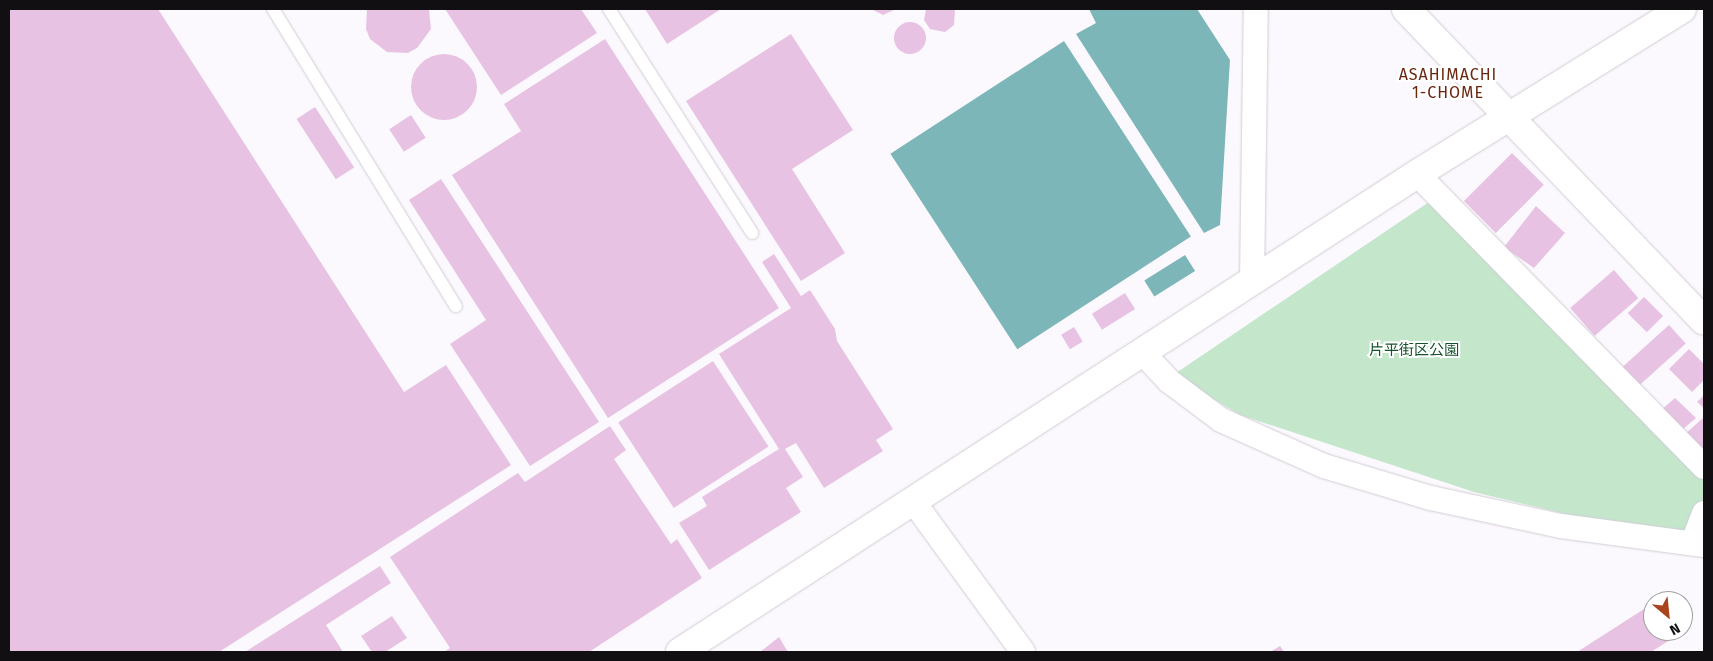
<!DOCTYPE html>
<html>
<head>
<meta charset="utf-8">
<style>
	body { margin:0 }
	#map { position:relative; width:1713px; height:661px; overflow:hidden; background:#fcf9fe; font-family:"Fira Sans","Noto Sans JP",sans-serif }
	div>[style] { position:absolute }
	.green>* { inset:0; background:#c4e7cc }
	.water>* { inset:0; background:#7cb6b9; transform-origin:0 0 }
	.building>* { inset:0; background:#e7c2e3; transform-origin:0 0 }
	.round { border-radius:50% }
	.roads { filter:drop-shadow(0 0 1px #d1ccd4) drop-shadow(0 0 1px #d1ccd4) }
	.service>* { height:12px; margin:-6px; padding:0 6px; transform-origin:6px; border-radius:6px; background:#fff }
	.minor>* { height:24px; margin:-12px; padding:0 12px; transform-origin:12px; border-radius:12px; background:#fff }
	.tertiary>* { height:28px; margin:-14px; padding:0 14px; transform-origin:14px; border-radius:14px; background:#fff }
	span { translate:-50% -50%; white-space:nowrap; text-align:center; line-height:1.15; -webkit-text-stroke:4px #fff; paint-order:stroke }
	.park-label { font-size:15px; color:#15532d }
	.neighbourhood-label { font-size:16px; color:#6a2811; letter-spacing:1px }
	.frame { position:absolute; inset:0; border:10px solid #110f12; pointer-events:none }
	.north { position:absolute; left:1643px; top:591px; width:50px; height:50px; box-sizing:border-box; background:#fff; border:1px solid #a09fa0; border-radius:50%; rotate:152deg; font-size:14px; font-weight:700; line-height:20px; text-align:center; color:#110f12 }
	.north::after { content:''; display:block; margin:auto; width:18px; height:22px; background:#aa441e; clip-path:polygon(50% 0,100% 100%,50% 72%,0 100%) }
</style>
</head>
<body>
<div id="map">
	<div class="green">
		<i style="clip-path:polygon(1429px 202px,1704px 478px,1704px 501px,1690px 532px,1586px 519px,1474px 492px,1240px 415px,1173px 375px)"></i>
	</div>
	<div class="water">
		<i style="clip-path:polygon(1089px 9px,1197px 9px,1230px 60px,1220px 225px,1204px 233px,1076px 34px,1096px 23px)"></i>
		<i style="left:1064px;top:41px;width:233px;height:207px;rotate:57deg"></i>
		<i style="left:1185px;top:255px;width:19px;height:48px;rotate:58deg"></i>
	</div>
	<div class="building">
		<i style="clip-path:polygon(9px 9px,158px 9px,404px 392px,446px 365px,511px 465px,219px 652px,9px 652px)"></i>
		<i style="clip-path:polygon(367px 9px,429px 9px,431px 29px,417px 48px,408px 53px,387px 52px,370px 39px,366px 29px)"></i>
		<i style="clip-path:polygon(445px 9px,581px 9px,597px 33px,501px 95px)"></i>
		<i style="clip-path:polygon(645px 9px,721px 9px,667px 44px)"></i>
		<i style="clip-path:polygon(871px 9px,896px 9px,883px 15px)"></i>
		<i style="clip-path:polygon(926px 9px,955px 9px,954px 25px,945px 32px,930px 29px,924px 20px)"></i>
		<i class="round" style="left:894px;top:22px;width:32px;height:32px"></i>
		<i style="clip-path:polygon(791px 34px,853px 130px,792px 169px,845px 253px,801px 281px,686px 101px)"></i>
		<i style="clip-path:polygon(605px 39px,779px 308px,608px 418px,452px 175px,521px 131px,504px 104px)"></i>
		<i class="round" style="left:411px;top:54px;width:66px;height:66px"></i>
		<i style="left:315px;top:107px;width:72px;height:22px;rotate:57deg"></i>
		<i style="left:411px;top:115px;width:27px;height:26px;rotate:57deg"></i>
		<i style="left:1512px;top:153px;width:45px;height:68px;rotate:45deg"></i>
		<i style="clip-path:polygon(441px 179px,599px 422px,530px 466px,450px 344px,486px 320px,409px 200px)"></i>
		<i style="clip-path:polygon(1536px 206px,1565px 233px,1534px 268px,1504px 247px)"></i>
		<i style="clip-path:polygon(774px 254px,801px 296px,810px 290px,835px 329px,837px 341px,893px 429px,876px 440px,883px 451px,824px 488px,796px 443px,785px 449px,803px 477px,786px 488px,801px 512px,709px 570px,679px 523px,707px 506px,702px 497px,779px 449px,719px 354px,791px 308px,762px 262px)"></i>
		<i style="left:1614px;top:270px;width:37px;height:58px;rotate:49deg"></i>
		<i style="left:1125px;top:293px;width:19px;height:39px;rotate:58deg"></i>
		<i style="left:1644px;top:297px;width:27px;height:23px;rotate:45deg"></i>
		<i style="left:1669px;top:325px;width:25px;height:69px;rotate:48deg"></i>
		<i style="left:1074px;top:327px;width:17px;height:15px;rotate:59deg"></i>
		<i style="clip-path:polygon(1689px 349px,1704px 364px,1704px 380px,1692px 392px,1669px 369px)"></i>
		<i style="left:713px;top:361px;width:102px;height:113px;rotate:57deg"></i>
		<i style="clip-path:polygon(1704px 395px,1704px 408px,1697px 402px)"></i>
		<i style="clip-path:polygon(1675px 398px,1696px 418px,1682px 430px,1660px 411px)"></i>
		<i style="clip-path:polygon(1704px 417px,1704px 450px,1702px 452px,1684px 435px)"></i>
		<i style="clip-path:polygon(610px 426px,626px 450px,614px 459px,671px 544px,677px 539px,702px 578px,589px 652px,444px 652px,450px 648px,390px 557px,518px 473px,525px 482px)"></i>
		<i style="clip-path:polygon(380px 566px,391px 583px,326px 625px,343px 652px,245px 652px)"></i>
		<i style="clip-path:polygon(1644px 609px,1653px 622px,1653px 631px,1673px 631px,1676px 636px,1651px 652px,1577px 652px)"></i>
		<i style="clip-path:polygon(392px 616px,407px 638px,385px 652px,372px 652px,361px 636px)"></i>
		<i style="clip-path:polygon(779px 637px,788px 652px,760px 652px)"></i>
		<i style="clip-path:polygon(1280px 646px,1284px 652px,1270px 652px)"></i>
	</div>
	<div class="roads">
		<div class="service">
			<i style="left:273px;top:9px;width:349px;rotate:58.4deg"></i>
			<i style="left:609px;top:9px;width:266px;rotate:57.4deg"></i>
		</div>
		<div class="minor">
			<i style="left:1417px;top:174px;width:410px;rotate:45.6deg"></i>
			<i style="left:1252px;top:281px;width:272px;rotate:-89.2deg"></i>
			<i style="left:1142px;top:352px;width:40px;rotate:47deg"></i>
			<i style="left:1169px;top:381px;width:65px;rotate:36.9deg"></i>
			<i style="left:1221px;top:420px;width:113px;rotate:24.1deg"></i>
			<i style="left:1324px;top:466px;width:112px;rotate:16.7deg"></i>
			<i style="left:1431px;top:498px;width:133px;rotate:12.2deg"></i>
			<i style="left:1561px;top:526px;width:144px;rotate:7.6deg"></i>
			<i style="left:913px;top:501px;width:187px;rotate:53.9deg"></i>
			<i style="left:1693px;top:542px;width:31px;rotate:-69deg"></i>
		</div>
		<div class="tertiary">
			<i style="left:1406px;top:9px;width:431px;rotate:46.3deg"></i>
			<i style="left:680px;top:652px;width:878px;rotate:-32.97deg"></i>
			<i style="left:1417px;top:174px;width:312px;rotate:-31.9deg"></i>
		</div>
	</div>
	<div class="park-label">
		<span style="left:1414px;top:351px">片平街区公園</span>
	</div>
	<div class="neighbourhood-label">
		<span style="left:1448px;top:84px">ASAHIMACHI<br>1-CHOME</span>
	</div>
	<div class="frame"></div>
	<div class="north">N</div>
</div>
</body>
</html>
